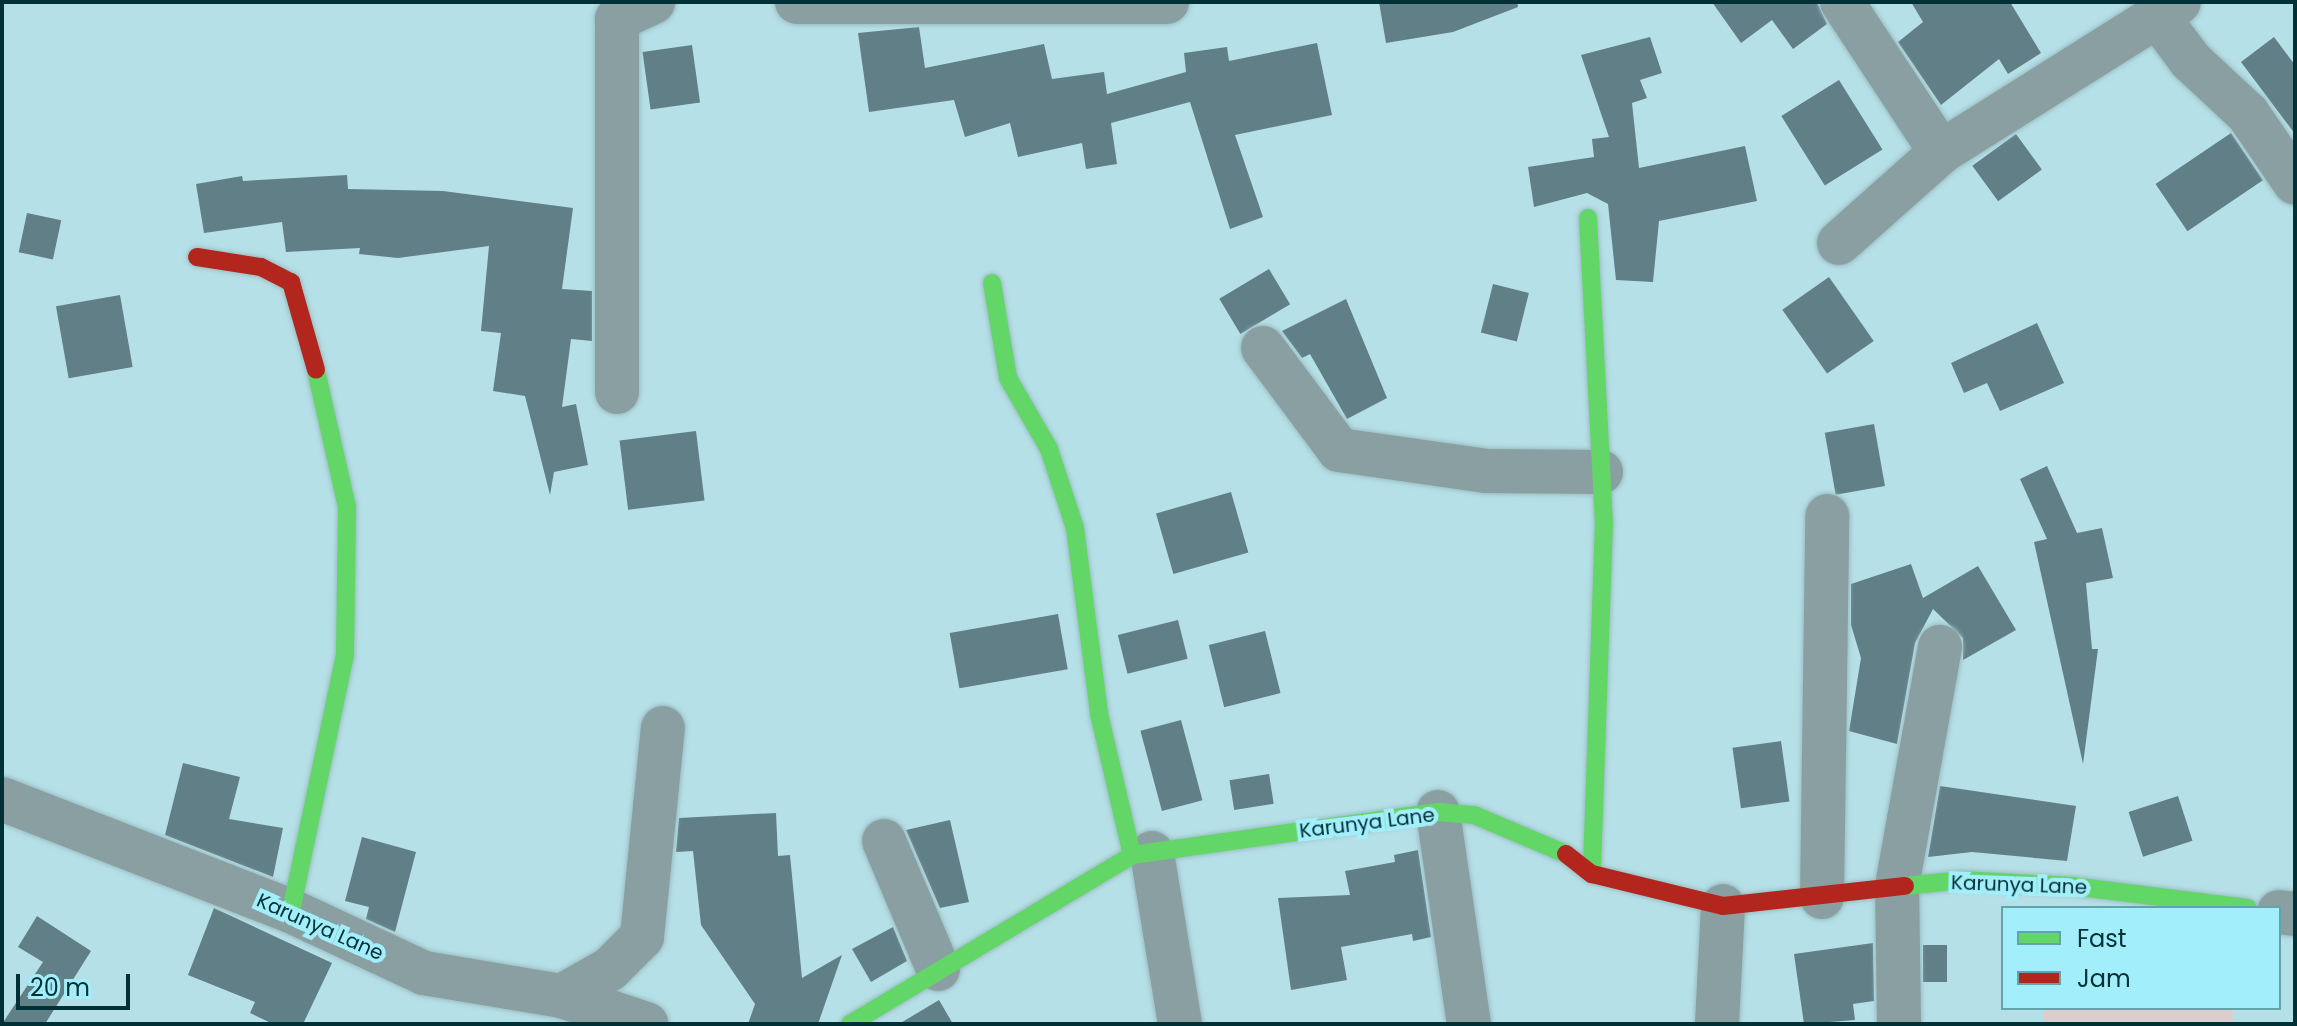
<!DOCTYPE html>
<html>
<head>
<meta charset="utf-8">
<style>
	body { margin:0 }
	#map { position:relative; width:2297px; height:1026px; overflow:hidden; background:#b6e0e7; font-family:Poppins,sans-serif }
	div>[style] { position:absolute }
	.green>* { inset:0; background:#dbcfcd; transform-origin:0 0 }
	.building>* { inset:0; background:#617f86; transform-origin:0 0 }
	.roads { filter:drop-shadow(0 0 2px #9abec3) drop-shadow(0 0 2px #9abec3) }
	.street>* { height:44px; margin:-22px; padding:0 22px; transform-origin:22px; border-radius:22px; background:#8a9fa2 }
	.fast>* { height:18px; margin:-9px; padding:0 9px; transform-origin:9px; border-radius:9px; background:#63d668 }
	.jam>* { height:18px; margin:-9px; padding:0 9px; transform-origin:9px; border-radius:9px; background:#b3261e }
	span { translate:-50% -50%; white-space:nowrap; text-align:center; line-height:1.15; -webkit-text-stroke:8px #a2effb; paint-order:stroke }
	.street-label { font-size:20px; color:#013036 }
	.frame { position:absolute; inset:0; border:4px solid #013036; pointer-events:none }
	.legend { position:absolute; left:2001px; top:906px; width:280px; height:104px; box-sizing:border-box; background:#a2effb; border:2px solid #62a3ac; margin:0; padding:10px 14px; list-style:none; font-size:24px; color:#013036 }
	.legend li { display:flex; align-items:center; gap:16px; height:40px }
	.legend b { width:40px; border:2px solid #62a3ac }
	.scale { position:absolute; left:16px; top:974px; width:114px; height:36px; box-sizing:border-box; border:4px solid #013036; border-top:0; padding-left:10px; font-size:24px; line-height:28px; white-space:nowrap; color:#013036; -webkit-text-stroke:6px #a2effb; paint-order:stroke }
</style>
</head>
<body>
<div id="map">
	<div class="green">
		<i style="left:2043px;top:1008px;width:190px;height:16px"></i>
	</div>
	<div class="building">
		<i style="clip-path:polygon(1379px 2px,1517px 2px,1518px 7px,1453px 32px,1386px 43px)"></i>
		<i style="clip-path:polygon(1712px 2px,1817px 2px,1827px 24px,1793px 49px,1772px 20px,1741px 43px)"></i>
		<i style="clip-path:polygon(1911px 2px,2010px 2px,2041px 53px,2008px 74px,1999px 59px,1941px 105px,1898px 42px,1923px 22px)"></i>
		<i style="clip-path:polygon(919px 27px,925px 68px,1044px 44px,1052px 79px,1104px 72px,1107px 94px,1186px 72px,1184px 53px,1227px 47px,1229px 61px,1317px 43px,1332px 115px,1235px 135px,1263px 217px,1230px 229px,1190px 102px,1111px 123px,1117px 164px,1086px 169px,1082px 143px,1018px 157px,1010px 123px,965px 137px,954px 100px,869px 112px,858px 33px)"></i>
		<i style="clip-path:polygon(1650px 37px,1662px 73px,1640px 80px,1647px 98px,1632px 103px,1639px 168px,1745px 146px,1757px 201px,1659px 221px,1653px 282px,1616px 280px,1608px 204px,1587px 193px,1534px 207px,1528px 167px,1594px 157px,1592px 139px,1609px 137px,1581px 55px)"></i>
		<i style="clip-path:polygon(2274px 37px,2295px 65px,2295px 134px,2241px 62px)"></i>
		<i style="left:692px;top:45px;width:58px;height:50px;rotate:82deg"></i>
		<i style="left:1839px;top:80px;width:82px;height:68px;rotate:58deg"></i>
		<i style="left:2231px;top:133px;width:57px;height:91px;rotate:56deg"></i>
		<i style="left:2016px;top:134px;width:44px;height:54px;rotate:54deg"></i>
		<i style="clip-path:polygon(347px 175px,348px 189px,443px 191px,573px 208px,562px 289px,592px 291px,592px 341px,571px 339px,562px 407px,576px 404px,588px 465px,554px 472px,550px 495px,525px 396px,493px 391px,501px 333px,481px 331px,489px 246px,398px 258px,359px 254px,360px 248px,286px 252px,282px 222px,204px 233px,196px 184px,242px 176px,243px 181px)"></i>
		<i style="left:27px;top:213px;width:35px;height:40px;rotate:12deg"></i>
		<i style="left:1269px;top:269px;width:41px;height:58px;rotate:59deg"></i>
		<i style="left:1829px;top:277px;width:78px;height:57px;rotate:55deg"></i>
		<i style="left:1493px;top:284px;width:37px;height:50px;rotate:14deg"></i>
		<i style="left:120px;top:295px;width:73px;height:65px;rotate:80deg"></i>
		<i style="clip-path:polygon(1346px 299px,1387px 398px,1347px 419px,1310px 354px,1302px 358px,1282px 331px)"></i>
		<i style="clip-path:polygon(2037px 323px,2064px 383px,2000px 411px,1987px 383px,1964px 393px,1951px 363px)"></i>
		<i style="left:1874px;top:424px;width:63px;height:50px;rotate:80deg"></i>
		<i style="left:696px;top:431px;width:70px;height:77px;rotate:83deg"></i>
		<i style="clip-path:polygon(2047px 466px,2077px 533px,2102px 528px,2113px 578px,2086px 583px,2092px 649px,2098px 649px,2083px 764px,2034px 542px,2047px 539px,2020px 479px)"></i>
		<i style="left:1231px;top:492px;width:63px;height:78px;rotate:74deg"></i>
		<i style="clip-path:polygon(1911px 564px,1923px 598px,1978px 566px,2016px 630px,1963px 660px,1963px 638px,1933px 609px,1915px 643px,1897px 744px,1849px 731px,1861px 658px,1851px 625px,1851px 584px)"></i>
		<i style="left:1058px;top:614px;width:56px;height:110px;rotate:80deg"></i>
		<i style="left:1178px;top:620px;width:40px;height:62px;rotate:76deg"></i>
		<i style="left:1265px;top:631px;width:64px;height:58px;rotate:76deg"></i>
		<i style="left:1181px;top:720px;width:83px;height:42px;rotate:75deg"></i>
		<i style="left:1781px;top:741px;width:61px;height:49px;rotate:82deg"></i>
		<i style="clip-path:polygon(183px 763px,240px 777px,229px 819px,283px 828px,273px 877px,165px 835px)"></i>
		<i style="left:1269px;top:774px;width:30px;height:40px;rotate:81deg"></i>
		<i style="clip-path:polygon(1940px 786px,2076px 806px,2067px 861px,1972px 852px,1928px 857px)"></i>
		<i style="left:2178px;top:796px;width:47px;height:52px;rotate:72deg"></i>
		<i style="clip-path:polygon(776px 813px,778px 856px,790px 855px,802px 978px,842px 955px,818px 1024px,748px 1024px,755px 1004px,701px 925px,693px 851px,676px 852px,679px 818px)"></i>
		<i style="clip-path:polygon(950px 820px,969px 902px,940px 908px,906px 830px)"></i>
		<i style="clip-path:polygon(362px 837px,416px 852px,395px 932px,366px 919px,369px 907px,345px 901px)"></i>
		<i style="clip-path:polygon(1418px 850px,1431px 937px,1413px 941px,1412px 934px,1341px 947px,1347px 980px,1291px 990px,1278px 898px,1350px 895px,1345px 871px,1395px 862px,1394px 855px)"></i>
		<i style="clip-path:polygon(214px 908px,332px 963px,303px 1024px,273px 1024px,250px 1013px,255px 1002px,188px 975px)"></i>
		<i style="clip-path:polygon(37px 916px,91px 951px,45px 1024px,2px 1024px,43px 962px,18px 947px)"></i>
		<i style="clip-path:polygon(893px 927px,907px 961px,871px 982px,852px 949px)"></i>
		<i style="clip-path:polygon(1873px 943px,1874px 1001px,1853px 1004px,1855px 1020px,1804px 1024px,1794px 954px)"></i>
		<i style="left:1923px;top:945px;width:24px;height:37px"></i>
		<i style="clip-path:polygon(939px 1000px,953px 1024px,899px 1024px)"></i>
	</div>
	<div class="roads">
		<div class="street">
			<i style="left:797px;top:2px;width:370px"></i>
			<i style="left:1842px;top:2px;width:180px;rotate:56.6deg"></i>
			<i style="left:1941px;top:152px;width:281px;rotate:-32.2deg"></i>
			<i style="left:2158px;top:17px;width:55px;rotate:53.1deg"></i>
			<i style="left:2191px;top:61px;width:78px;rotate:42.9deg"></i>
			<i style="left:2248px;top:114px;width:83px;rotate:55.7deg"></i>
			<i style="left:1839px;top:243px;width:137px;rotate:-41.7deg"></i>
			<i style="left:1263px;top:348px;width:127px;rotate:53.3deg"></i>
			<i style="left:1339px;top:450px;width:148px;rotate:8.1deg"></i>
			<i style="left:1486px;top:471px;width:115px;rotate:0.5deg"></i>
			<i style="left:617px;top:392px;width:373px;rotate:-90deg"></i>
			<i style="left:617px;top:19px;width:40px;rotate:-25deg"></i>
			<i style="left:2px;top:799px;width:310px;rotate:21.2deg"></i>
			<i style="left:291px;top:911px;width:147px;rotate:25deg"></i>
			<i style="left:424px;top:973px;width:140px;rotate:9.5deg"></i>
			<i style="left:562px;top:996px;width:89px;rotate:18.4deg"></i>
			<i style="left:1438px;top:812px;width:214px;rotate:81.7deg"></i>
			<i style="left:884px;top:841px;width:139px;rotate:67.1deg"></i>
			<i style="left:1152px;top:853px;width:173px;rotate:80.7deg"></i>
			<i style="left:1822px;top:897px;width:381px;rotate:-89.2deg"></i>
			<i style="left:2279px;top:912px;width:16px;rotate:7deg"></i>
			<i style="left:562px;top:996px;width:55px;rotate:-29.4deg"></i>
			<i style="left:610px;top:969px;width:45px;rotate:-45deg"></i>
			<i style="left:642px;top:937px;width:210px;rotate:-84.3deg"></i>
			<i style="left:1717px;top:1024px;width:118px;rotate:-87.1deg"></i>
			<i style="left:1899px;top:1024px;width:138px;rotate:-90.8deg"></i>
			<i style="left:1897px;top:886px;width:243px;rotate:-79.8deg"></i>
		</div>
		<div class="fast">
			<i style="left:1588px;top:218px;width:305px;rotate:87deg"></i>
			<i style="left:1604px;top:523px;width:351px;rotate:92deg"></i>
			<i style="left:992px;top:283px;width:96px;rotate:80.4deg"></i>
			<i style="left:1008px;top:378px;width:82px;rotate:60deg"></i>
			<i style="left:1049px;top:449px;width:83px;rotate:71.8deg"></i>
			<i style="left:1075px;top:528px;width:188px;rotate:82.6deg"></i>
			<i style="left:1099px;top:714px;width:145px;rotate:76.8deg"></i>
			<i style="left:1905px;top:886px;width:57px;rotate:-6deg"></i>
			<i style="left:1962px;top:880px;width:110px;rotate:3.1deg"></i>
			<i style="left:2072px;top:886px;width:177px;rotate:7.1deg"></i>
			<i style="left:291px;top:911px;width:263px;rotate:-78.1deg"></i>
			<i style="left:345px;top:654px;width:147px;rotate:-89.2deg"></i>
			<i style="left:347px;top:507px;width:140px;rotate:-102.8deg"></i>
			<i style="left:850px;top:1024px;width:329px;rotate:-30.9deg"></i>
			<i style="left:1132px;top:855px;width:309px;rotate:-8deg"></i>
			<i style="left:1438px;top:812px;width:36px;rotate:5deg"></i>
			<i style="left:1474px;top:815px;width:100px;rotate:23deg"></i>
		</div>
		<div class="jam">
			<i style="left:197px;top:257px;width:65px;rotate:8.9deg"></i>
			<i style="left:261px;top:267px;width:34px;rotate:27deg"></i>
			<i style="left:291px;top:282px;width:91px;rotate:74.1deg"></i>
			<i style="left:1566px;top:854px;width:33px;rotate:38deg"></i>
			<i style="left:1592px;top:874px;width:135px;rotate:13.7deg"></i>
			<i style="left:1723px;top:906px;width:183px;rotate:-6.3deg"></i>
		</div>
	</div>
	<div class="street-label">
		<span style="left:1367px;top:823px;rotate:-7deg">Karunya Lane</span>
		<span style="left:2019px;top:885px;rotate:2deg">Karunya Lane</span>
		<span style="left:320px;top:927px;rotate:24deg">Karunya Lane</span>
	</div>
	<div class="frame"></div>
	<ul class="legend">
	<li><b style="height:10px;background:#63d668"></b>Fast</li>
	<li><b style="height:10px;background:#b3261e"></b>Jam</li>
	</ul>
	<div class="scale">20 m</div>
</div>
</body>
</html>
